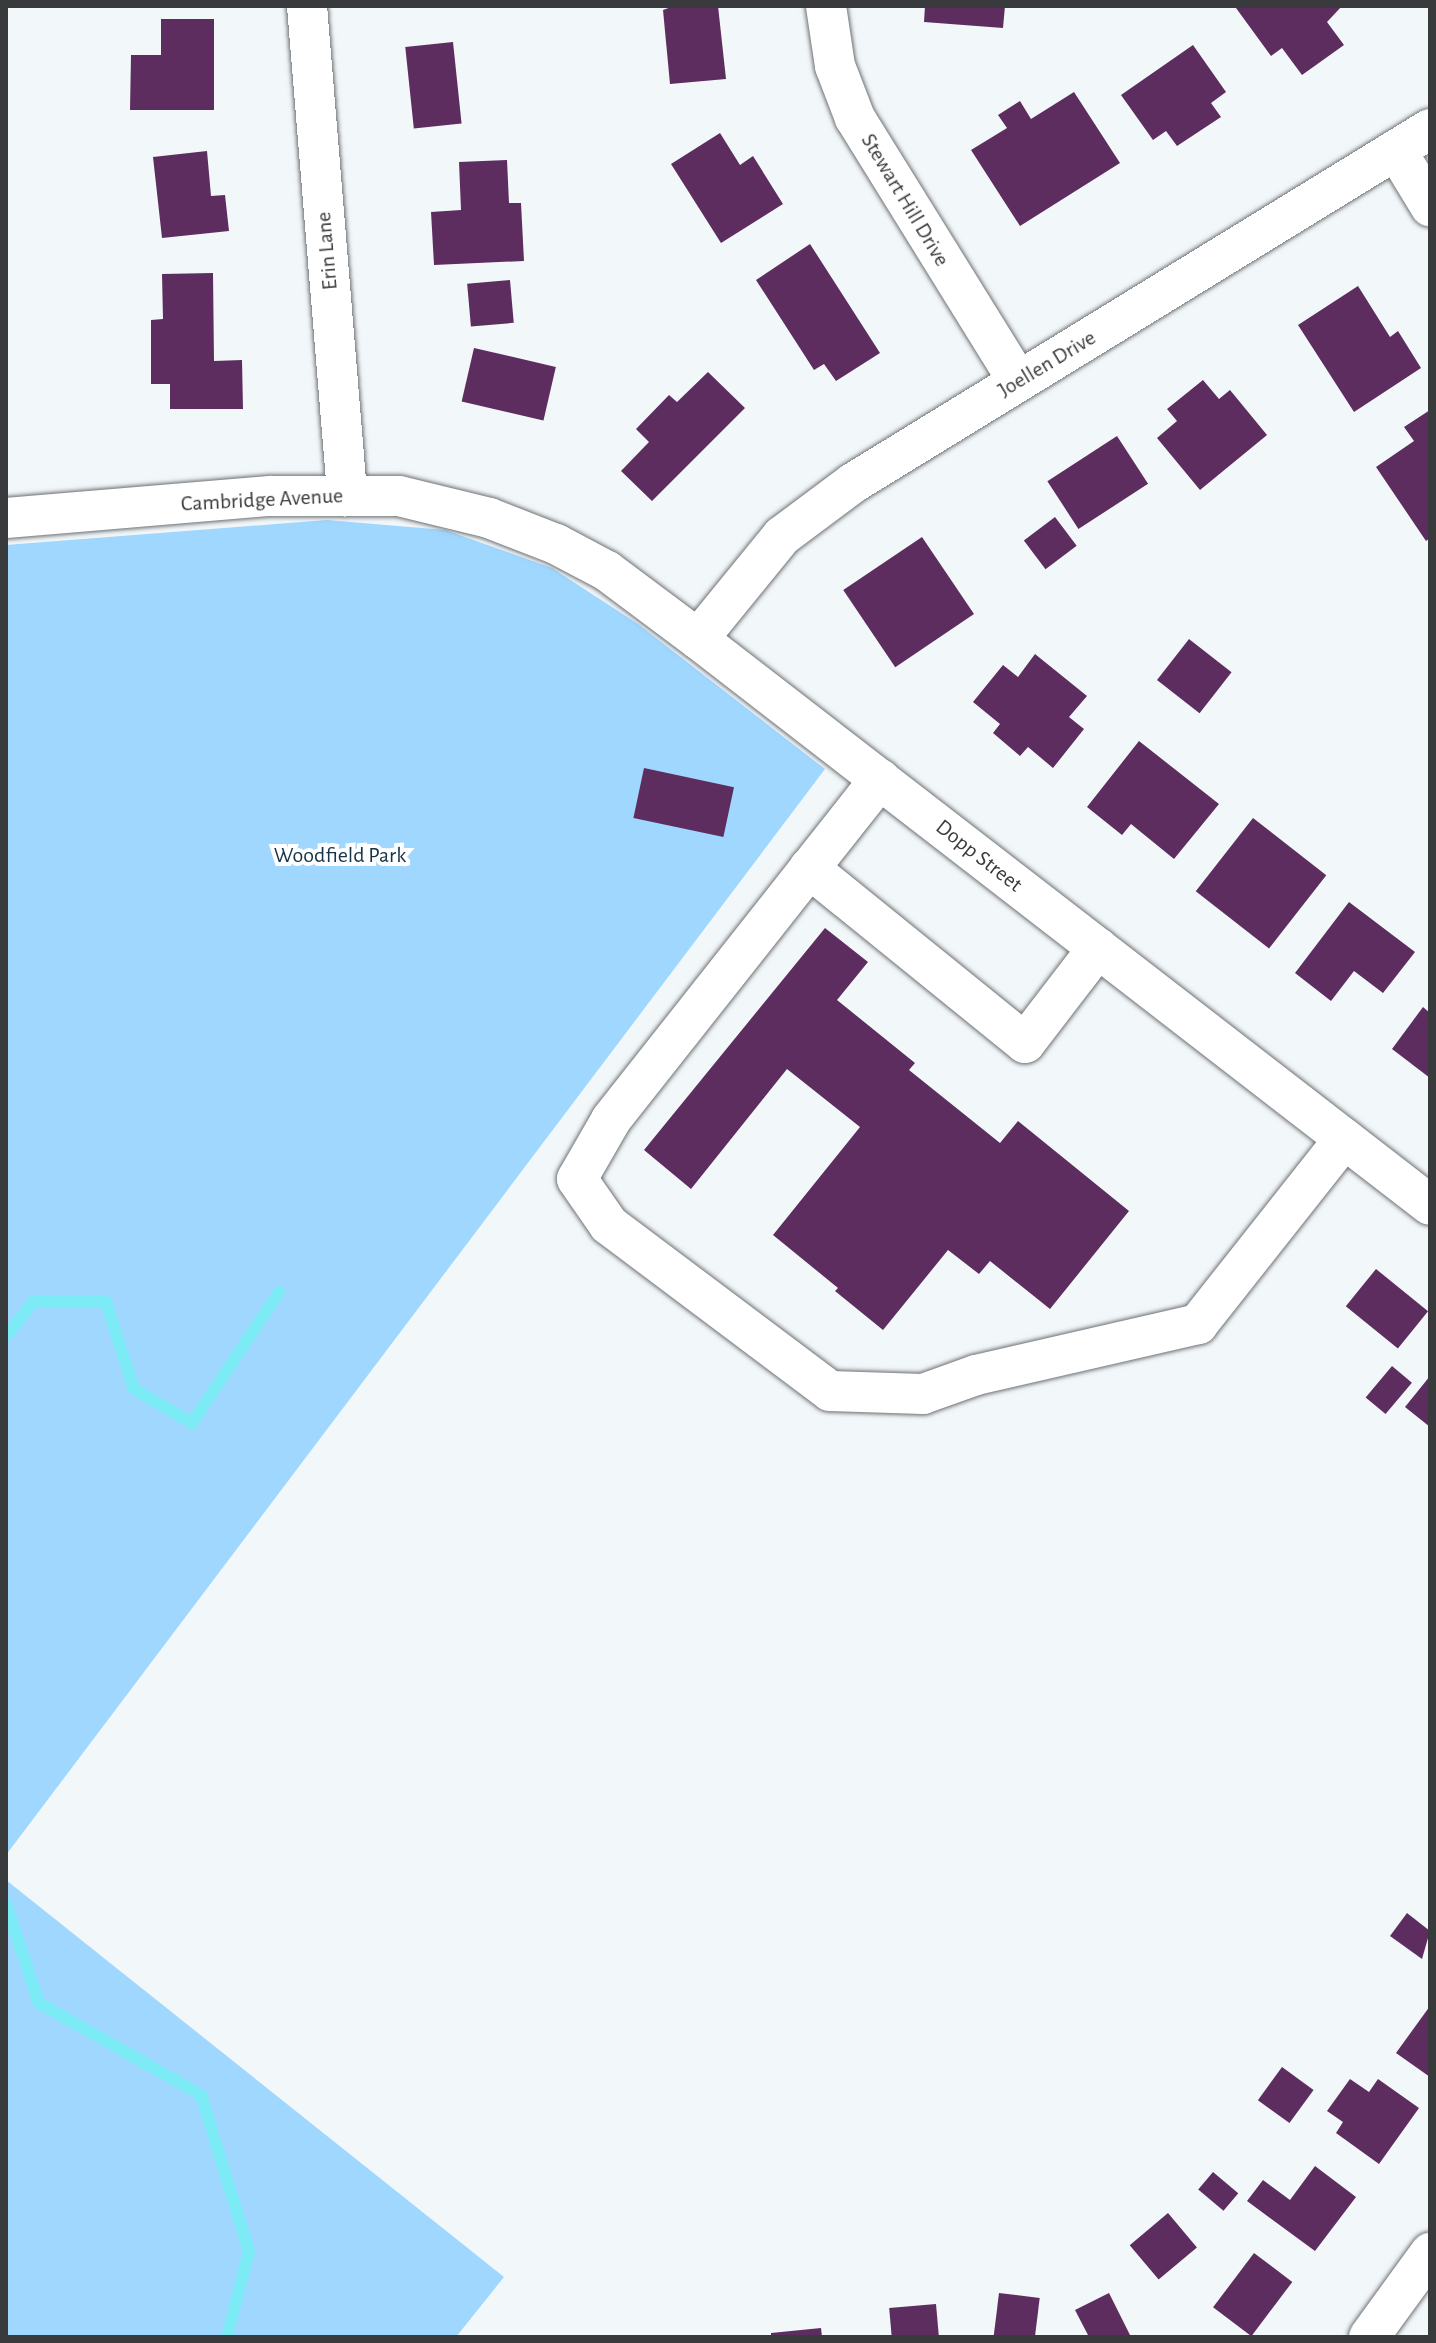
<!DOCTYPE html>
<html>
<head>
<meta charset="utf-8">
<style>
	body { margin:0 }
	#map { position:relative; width:1436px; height:2343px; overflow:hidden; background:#f2f7fa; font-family:"Alegreya Sans",sans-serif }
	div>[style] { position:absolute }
	.green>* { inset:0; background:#a0d7ff }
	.stream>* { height:12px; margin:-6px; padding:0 6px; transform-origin:6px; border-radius:6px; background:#7debf6 }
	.building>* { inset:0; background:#5e2d60; transform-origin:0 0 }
	.roads { filter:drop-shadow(0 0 2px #6e7275) drop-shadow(0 0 2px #6e7275) }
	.minor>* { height:40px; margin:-20px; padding:0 20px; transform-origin:20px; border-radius:20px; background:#fff }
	span { translate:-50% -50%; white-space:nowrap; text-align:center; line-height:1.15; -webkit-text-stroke:8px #fff; paint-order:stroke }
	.street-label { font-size:22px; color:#383a3b }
	.park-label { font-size:22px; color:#143449 }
	.frame { position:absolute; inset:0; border:8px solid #383a3b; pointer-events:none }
</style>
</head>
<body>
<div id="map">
	<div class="green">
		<i style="clip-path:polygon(327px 520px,445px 530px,552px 568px,638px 624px,825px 769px,6px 1855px,6px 545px)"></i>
		<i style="clip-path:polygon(6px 1880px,504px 2277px,456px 2337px,6px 2337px)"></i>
	</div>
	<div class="stream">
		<i style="left:6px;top:1336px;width:45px;rotate:-51.3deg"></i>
		<i style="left:34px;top:1301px;width:72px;rotate:0.8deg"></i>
		<i style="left:106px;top:1302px;width:91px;rotate:72.2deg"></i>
		<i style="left:134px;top:1389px;width:67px;rotate:30.4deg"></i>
		<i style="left:192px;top:1423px;width:157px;rotate:-56.4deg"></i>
		<i style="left:6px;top:1904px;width:104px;rotate:71.6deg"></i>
		<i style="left:39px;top:2003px;width:186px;rotate:29.6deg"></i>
		<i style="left:201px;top:2095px;width:163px;rotate:72.9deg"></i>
		<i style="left:249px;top:2251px;width:89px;rotate:104.3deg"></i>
	</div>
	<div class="building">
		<i style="clip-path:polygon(674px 6px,718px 6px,726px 79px,670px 84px,663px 10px)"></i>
		<i style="clip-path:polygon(925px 6px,1005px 6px,1003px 28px,924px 22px)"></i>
		<i style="clip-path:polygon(1342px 6px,1327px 22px,1344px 45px,1302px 75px,1282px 48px,1271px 56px,1236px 8px)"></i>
		<i style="clip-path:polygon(161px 19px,214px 19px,214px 110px,130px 110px,131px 55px,161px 55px)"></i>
		<i style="left:453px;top:42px;width:82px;height:48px;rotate:84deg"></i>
		<i style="clip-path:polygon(1193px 45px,1226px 92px,1211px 103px,1221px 117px,1177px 146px,1166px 131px,1153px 140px,1121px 95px)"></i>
		<i style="clip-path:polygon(1074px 92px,1120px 163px,1020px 226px,971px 150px,1007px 128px,998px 115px,1020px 101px,1031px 119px)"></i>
		<i style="clip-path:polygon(720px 133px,740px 165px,753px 156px,783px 204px,721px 243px,671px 164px)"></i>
		<i style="clip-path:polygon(207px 151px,211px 196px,225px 195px,229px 231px,162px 238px,153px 157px)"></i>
		<i style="clip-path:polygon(507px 160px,509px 203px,521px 203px,524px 261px,434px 265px,431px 212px,461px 210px,459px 162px)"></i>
		<i style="clip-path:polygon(810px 244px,880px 353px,836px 381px,824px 364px,814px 370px,756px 280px)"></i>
		<i style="clip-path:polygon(213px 273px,214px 361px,242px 360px,243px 409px,170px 409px,170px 384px,151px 384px,151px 320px,163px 319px,162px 274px)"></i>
		<i style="left:510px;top:280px;width:43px;height:43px;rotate:85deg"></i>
		<i style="clip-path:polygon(1358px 286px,1390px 337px,1398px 331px,1421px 368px,1354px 412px,1298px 325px)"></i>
		<i style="left:474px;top:348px;width:84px;height:55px;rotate:13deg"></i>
		<i style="clip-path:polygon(708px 372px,745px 408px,652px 501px,621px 471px,649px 442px,636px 429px,669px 395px,677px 402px)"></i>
		<i style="clip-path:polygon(1203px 380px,1219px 399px,1230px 390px,1267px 435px,1200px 490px,1157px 438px,1177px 421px,1167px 409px)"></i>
		<i style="clip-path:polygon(1430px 410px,1430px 538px,1426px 541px,1376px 467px,1414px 441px,1404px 427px)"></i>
		<i style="left:1117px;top:436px;width:57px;height:83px;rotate:57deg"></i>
		<i style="left:1055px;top:517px;width:36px;height:39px;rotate:53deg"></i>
		<i style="left:922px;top:537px;width:93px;height:95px;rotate:56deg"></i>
		<i style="left:1189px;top:639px;width:54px;height:52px;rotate:38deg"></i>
		<i style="clip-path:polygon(1035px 654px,1087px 696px,1069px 717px,1084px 729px,1053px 768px,1028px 747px,1020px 756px,993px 733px,1000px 724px,973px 702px,1003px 665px,1018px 677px)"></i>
		<i style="clip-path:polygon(1139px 741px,1219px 804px,1174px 859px,1131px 824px,1122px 835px,1087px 807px)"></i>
		<i style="left:644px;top:768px;width:92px;height:51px;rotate:12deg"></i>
		<i style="left:1253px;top:818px;width:93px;height:93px;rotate:38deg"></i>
		<i style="clip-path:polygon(1349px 902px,1415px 952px,1383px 993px,1354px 971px,1331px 1001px,1295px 973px)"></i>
		<i style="clip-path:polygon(825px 928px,868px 962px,837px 1000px,915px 1063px,909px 1070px,1000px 1143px,1018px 1121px,1129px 1211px,1050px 1309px,990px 1261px,979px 1274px,948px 1250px,883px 1330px,835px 1291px,838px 1288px,773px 1235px,860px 1127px,787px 1069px,691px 1189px,644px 1150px)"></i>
		<i style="clip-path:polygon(1423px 1007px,1430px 1013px,1430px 1078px,1392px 1049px)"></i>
		<i style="left:1376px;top:1269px;width:67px;height:48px;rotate:39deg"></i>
		<i style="left:1392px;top:1366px;width:26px;height:41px;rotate:40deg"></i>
		<i style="clip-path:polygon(1430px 1376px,1430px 1427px,1405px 1407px)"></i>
		<i style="clip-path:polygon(1407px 1913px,1430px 1931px,1422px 1959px,1390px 1936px)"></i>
		<i style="clip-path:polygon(1430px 2006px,1430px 2077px,1396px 2053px)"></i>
		<i style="left:1282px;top:2067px;width:39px;height:41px;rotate:36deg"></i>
		<i style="clip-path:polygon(1350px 2079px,1369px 2092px,1378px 2079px,1419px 2108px,1379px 2164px,1336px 2133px,1343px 2122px,1327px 2111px)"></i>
		<i style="clip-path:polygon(1315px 2166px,1356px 2197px,1315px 2251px,1247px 2201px,1263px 2180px,1290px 2200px)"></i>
		<i style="left:1213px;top:2172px;width:33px;height:23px;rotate:40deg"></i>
		<i style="left:1168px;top:2213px;width:45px;height:50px;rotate:50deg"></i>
		<i style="left:1254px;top:2253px;width:48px;height:68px;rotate:37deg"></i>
		<i style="left:999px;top:2293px;width:41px;height:44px;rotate:7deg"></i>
		<i style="clip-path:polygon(1109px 2293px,1131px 2337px,1089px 2337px,1075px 2310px)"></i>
		<i style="left:936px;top:2304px;width:33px;height:47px;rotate:85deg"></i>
		<i style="clip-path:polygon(821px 2328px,822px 2337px,771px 2337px,771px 2333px)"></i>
	</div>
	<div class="roads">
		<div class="minor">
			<i style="left:307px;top:6px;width:492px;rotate:85.3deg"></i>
			<i style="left:826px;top:6px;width:61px;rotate:81.5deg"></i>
			<i style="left:835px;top:66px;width:56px;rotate:69deg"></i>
			<i style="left:855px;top:118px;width:309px;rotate:58.2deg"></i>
			<i style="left:1396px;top:150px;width:66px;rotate:58.7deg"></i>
			<i style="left:6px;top:518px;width:265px;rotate:-4.8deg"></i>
			<i style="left:270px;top:496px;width:129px"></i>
			<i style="left:399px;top:496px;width:93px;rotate:13.7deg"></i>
			<i style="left:489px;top:518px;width:72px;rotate:21.2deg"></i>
			<i style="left:556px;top:544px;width:58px;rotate:27.9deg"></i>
			<i style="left:607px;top:571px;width:114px;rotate:36.8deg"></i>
			<i style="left:698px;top:639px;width:925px;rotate:37.71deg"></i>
			<i style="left:698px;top:639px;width:133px;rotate:-50.8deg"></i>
			<i style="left:782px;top:536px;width:89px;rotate:-36.7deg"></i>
			<i style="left:853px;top:483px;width:677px;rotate:-31.53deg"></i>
			<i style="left:880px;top:779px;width:434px;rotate:128.3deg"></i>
			<i style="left:611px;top:1120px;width:68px;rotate:120deg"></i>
			<i style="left:577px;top:1179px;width:56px;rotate:55.2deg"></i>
			<i style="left:609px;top:1225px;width:276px;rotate:36.9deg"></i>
			<i style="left:830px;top:1391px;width:93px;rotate:1.8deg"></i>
			<i style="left:923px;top:1394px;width:56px;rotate:-19.7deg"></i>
			<i style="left:976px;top:1375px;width:228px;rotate:-12.9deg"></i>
			<i style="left:1198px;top:1324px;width:236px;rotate:-51.7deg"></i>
			<i style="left:809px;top:868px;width:278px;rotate:39deg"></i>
			<i style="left:1025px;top:1043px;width:120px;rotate:-52.5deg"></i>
			<i style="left:1369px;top:2337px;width:104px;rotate:-54deg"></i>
		</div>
	</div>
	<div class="street-label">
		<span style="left:905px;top:200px;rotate:59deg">Stewart Hill Drive</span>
		<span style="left:327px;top:251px;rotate:-95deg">Erin Lane</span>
		<span style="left:1047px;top:364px;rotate:-31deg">Joellen Drive</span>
		<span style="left:262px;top:500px;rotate:-3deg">Cambridge Avenue</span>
		<span style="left:979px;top:856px;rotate:38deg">Dopp Street</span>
	</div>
	<div class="park-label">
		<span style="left:340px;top:856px">Woodfield Park</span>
	</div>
	<div class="frame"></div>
</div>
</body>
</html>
